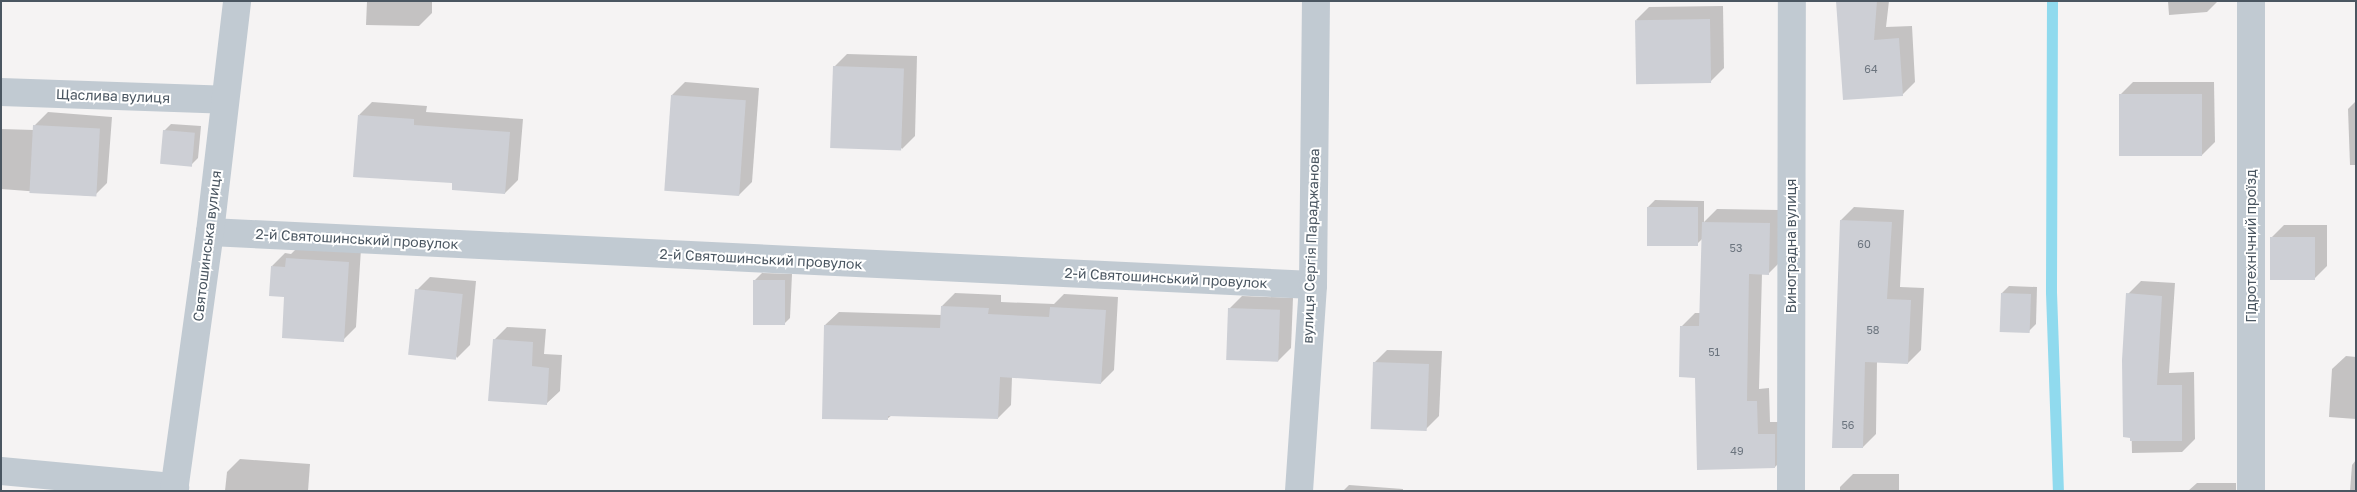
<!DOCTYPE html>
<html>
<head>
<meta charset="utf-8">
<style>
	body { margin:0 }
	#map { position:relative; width:2357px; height:492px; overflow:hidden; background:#f5f3f3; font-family:"Golos Text",sans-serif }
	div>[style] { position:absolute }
	.shadow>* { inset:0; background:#0003 }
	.stream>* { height:11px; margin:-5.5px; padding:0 5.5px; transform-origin:5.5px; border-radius:5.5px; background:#90daee }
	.building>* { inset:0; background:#cdcfd5; transform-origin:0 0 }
	.street>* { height:28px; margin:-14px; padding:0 14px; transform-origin:14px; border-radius:14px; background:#c1cad2 }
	span { translate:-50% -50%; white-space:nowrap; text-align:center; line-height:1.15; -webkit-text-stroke:4px #fff; paint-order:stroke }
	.number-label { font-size:11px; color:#6b747e }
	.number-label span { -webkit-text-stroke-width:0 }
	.street-label { font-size:14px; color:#4a5661 }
	.frame { position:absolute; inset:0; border:2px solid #4a5661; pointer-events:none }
</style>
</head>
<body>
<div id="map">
	<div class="shadow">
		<i style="clip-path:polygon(367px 1px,432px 1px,432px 13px,419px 26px,366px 25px)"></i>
		<i style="clip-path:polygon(1838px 1px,1889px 1px,1886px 27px,1912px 26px,1915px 82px,1902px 95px)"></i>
		<i style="clip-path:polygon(2168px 1px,2218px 1px,2207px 12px,2169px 15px)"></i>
		<i style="clip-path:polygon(1723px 6px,1724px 68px,1711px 81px,1636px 20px,1649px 7px)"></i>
		<i style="clip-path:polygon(847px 54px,917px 56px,915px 136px,902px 149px,834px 67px)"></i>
		<i style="clip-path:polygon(685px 82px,759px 88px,752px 182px,739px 195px,672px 95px)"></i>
		<i style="clip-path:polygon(2133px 82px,2214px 82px,2215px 142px,2202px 155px,2120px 95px)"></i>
		<i style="clip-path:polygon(2356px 101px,2356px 165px,2350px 165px,2348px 109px)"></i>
		<i style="clip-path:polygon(372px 102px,427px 106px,426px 112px,523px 119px,518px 180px,505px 193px,359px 115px)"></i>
		<i style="clip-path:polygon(48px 112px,112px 117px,107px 183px,94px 196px,1px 189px,1px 129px,34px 130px,35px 125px)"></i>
		<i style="clip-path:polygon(171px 124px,201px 126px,198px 158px,191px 165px,164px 131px)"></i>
		<i style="clip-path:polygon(1655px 200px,1704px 201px,1704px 222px,1717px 209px,1783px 210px,1782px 260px,1769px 273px,1762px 273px,1759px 389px,1769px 388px,1770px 422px,1788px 422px,1788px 454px,1775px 467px,1682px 326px,1695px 313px,1701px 313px,1703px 238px,1697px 244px,1648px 207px)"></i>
		<i style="clip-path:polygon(1854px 207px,1904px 210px,1900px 287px,1924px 288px,1921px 350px,1908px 363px,1877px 361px,1876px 434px,1863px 447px,1841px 220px)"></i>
		<i style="clip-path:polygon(2284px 225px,2327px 225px,2327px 266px,2314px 279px,2271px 238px)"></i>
		<i style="clip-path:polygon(300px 245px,361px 249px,356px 327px,343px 340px,272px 266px,285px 253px,291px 254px)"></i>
		<i style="clip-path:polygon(762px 273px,792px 274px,790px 318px,783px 325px,755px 280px)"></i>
		<i style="clip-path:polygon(430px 277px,476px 281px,470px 345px,457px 358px,417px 290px)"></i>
		<i style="clip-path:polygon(2141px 281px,2175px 283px,2169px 373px,2194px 372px,2195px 439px,2182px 452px,2132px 453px,2128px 294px)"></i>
		<i style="clip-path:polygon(2009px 286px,2037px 287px,2036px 324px,2029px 331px,2002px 293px)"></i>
		<i style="clip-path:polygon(955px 293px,1001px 295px,1001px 302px,1054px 304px,1064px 294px,1118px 297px,1114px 370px,1101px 383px,1012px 377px,1011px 405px,998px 418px,892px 415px,887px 419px,825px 325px,839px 312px,942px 315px,942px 306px)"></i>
		<i style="clip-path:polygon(1242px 296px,1293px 298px,1291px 348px,1278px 361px,1229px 309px)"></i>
		<i style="clip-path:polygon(507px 327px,546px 329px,544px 354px,562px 355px,560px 391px,546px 404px,494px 340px)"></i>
		<i style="clip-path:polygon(1387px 350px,1442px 351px,1439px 416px,1426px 429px,1374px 363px)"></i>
		<i style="clip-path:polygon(2346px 356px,2356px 357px,2356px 419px,2329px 417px,2332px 369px)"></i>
		<i style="clip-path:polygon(240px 459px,310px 464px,308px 491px,225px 491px,227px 472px)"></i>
		<i style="clip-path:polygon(2356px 460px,2356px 491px,2350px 491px,2352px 465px)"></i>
		<i style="clip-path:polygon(1853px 474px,1899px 474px,1899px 491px,1840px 491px,1840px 487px)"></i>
		<i style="clip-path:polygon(2197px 483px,2236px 483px,2236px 491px,2188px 491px)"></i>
		<i style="clip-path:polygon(1349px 485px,1403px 489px,1403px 491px,1343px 491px)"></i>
	</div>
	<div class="stream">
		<i style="left:2052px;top:1px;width:291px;rotate:90.2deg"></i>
		<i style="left:2051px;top:292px;width:199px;rotate:88deg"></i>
	</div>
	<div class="building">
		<i style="clip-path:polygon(1836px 1px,1877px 1px,1874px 40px,1899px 38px,1903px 96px,1843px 100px)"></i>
		<i style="left:1710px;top:19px;width:64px;height:75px;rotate:89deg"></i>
		<i style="left:833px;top:66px;width:71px;height:82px;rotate:2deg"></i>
		<i style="left:2202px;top:94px;width:62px;height:83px;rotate:90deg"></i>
		<i style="left:671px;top:95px;width:75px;height:96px;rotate:4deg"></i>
		<i style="clip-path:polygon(358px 115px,414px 119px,414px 125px,510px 132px,505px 194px,452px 190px,452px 183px,353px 177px)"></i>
		<i style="left:33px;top:125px;width:67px;height:68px;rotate:3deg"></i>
		<i style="left:163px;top:130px;width:32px;height:34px;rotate:5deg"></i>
		<i style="left:1647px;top:207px;width:51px;height:39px"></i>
		<i style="clip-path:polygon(1840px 220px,1892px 222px,1887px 299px,1911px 300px,1908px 364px,1865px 362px,1863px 448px,1832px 448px)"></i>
		<i style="clip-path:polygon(1702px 222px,1770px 223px,1769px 275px,1749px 274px,1747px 401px,1757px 401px,1758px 434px,1775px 434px,1775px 468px,1697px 470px,1695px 378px,1679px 377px,1680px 326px,1699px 326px)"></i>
		<i style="left:2270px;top:237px;width:45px;height:43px"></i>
		<i style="clip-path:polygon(286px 258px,349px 262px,344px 342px,282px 338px,284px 297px,269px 296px,271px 266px,285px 267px)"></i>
		<i style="left:753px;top:280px;width:32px;height:45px"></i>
		<i style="left:415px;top:289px;width:48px;height:66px;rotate:6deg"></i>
		<i style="left:2001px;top:293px;width:30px;height:39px;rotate:2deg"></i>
		<i style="clip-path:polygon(2126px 293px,2162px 296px,2157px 385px,2182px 385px,2182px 441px,2130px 441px,2130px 438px,2123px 437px,2122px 360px)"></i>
		<i style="clip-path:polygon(941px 306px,989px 308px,988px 314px,1049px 317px,1050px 307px,1106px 310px,1101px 384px,1000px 377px,998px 419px,888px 416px,888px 420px,822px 419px,824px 325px,940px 328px)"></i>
		<i style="left:1228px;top:308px;width:52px;height:52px;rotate:2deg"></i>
		<i style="clip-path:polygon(493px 339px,533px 342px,532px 366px,549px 368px,547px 405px,488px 401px)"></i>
		<i style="left:1373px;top:362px;width:56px;height:67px;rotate:2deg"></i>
	</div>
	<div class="street">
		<i style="left:1px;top:92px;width:224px;rotate:2deg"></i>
		<i style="left:210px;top:232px;width:1104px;rotate:2.75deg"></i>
		<i style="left:1px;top:471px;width:175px;rotate:5.3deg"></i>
		<i style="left:174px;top:491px;width:261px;rotate:-82.1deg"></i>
		<i style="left:210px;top:232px;width:233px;rotate:-83.3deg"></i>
		<i style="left:1299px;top:491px;width:206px;rotate:-86.1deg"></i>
		<i style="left:1313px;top:285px;width:284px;rotate:-89.4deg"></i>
		<i style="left:1791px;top:491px;width:490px;rotate:-89.9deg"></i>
		<i style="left:2251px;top:491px;width:490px;rotate:-90deg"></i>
	</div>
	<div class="number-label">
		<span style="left:1871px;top:69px">64</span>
		<span style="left:1864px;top:244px">60</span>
		<span style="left:1736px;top:248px">53</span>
		<span style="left:1873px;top:330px">58</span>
		<span style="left:1714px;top:352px">51</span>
		<span style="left:1848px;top:425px">56</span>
		<span style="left:1737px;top:451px">49</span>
	</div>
	<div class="street-label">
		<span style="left:113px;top:96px;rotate:2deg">Щаслива вулиця</span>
		<span style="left:357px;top:239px;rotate:3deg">2-й Святошинський провулок</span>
		<span style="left:207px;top:246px;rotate:-83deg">Святошинська вулиця</span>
		<span style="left:1311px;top:246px;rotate:-88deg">вулиця Сергія Параджанова</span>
		<span style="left:1791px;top:246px;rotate:-90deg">Виноградна вулиця</span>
		<span style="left:2251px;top:246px;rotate:-90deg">Гідротехнічний проїзд</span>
		<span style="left:761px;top:259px;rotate:3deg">2-й Святошинський провулок</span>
		<span style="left:1166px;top:278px;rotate:3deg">2-й Святошинський провулок</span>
	</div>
	<div class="frame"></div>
</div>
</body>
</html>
